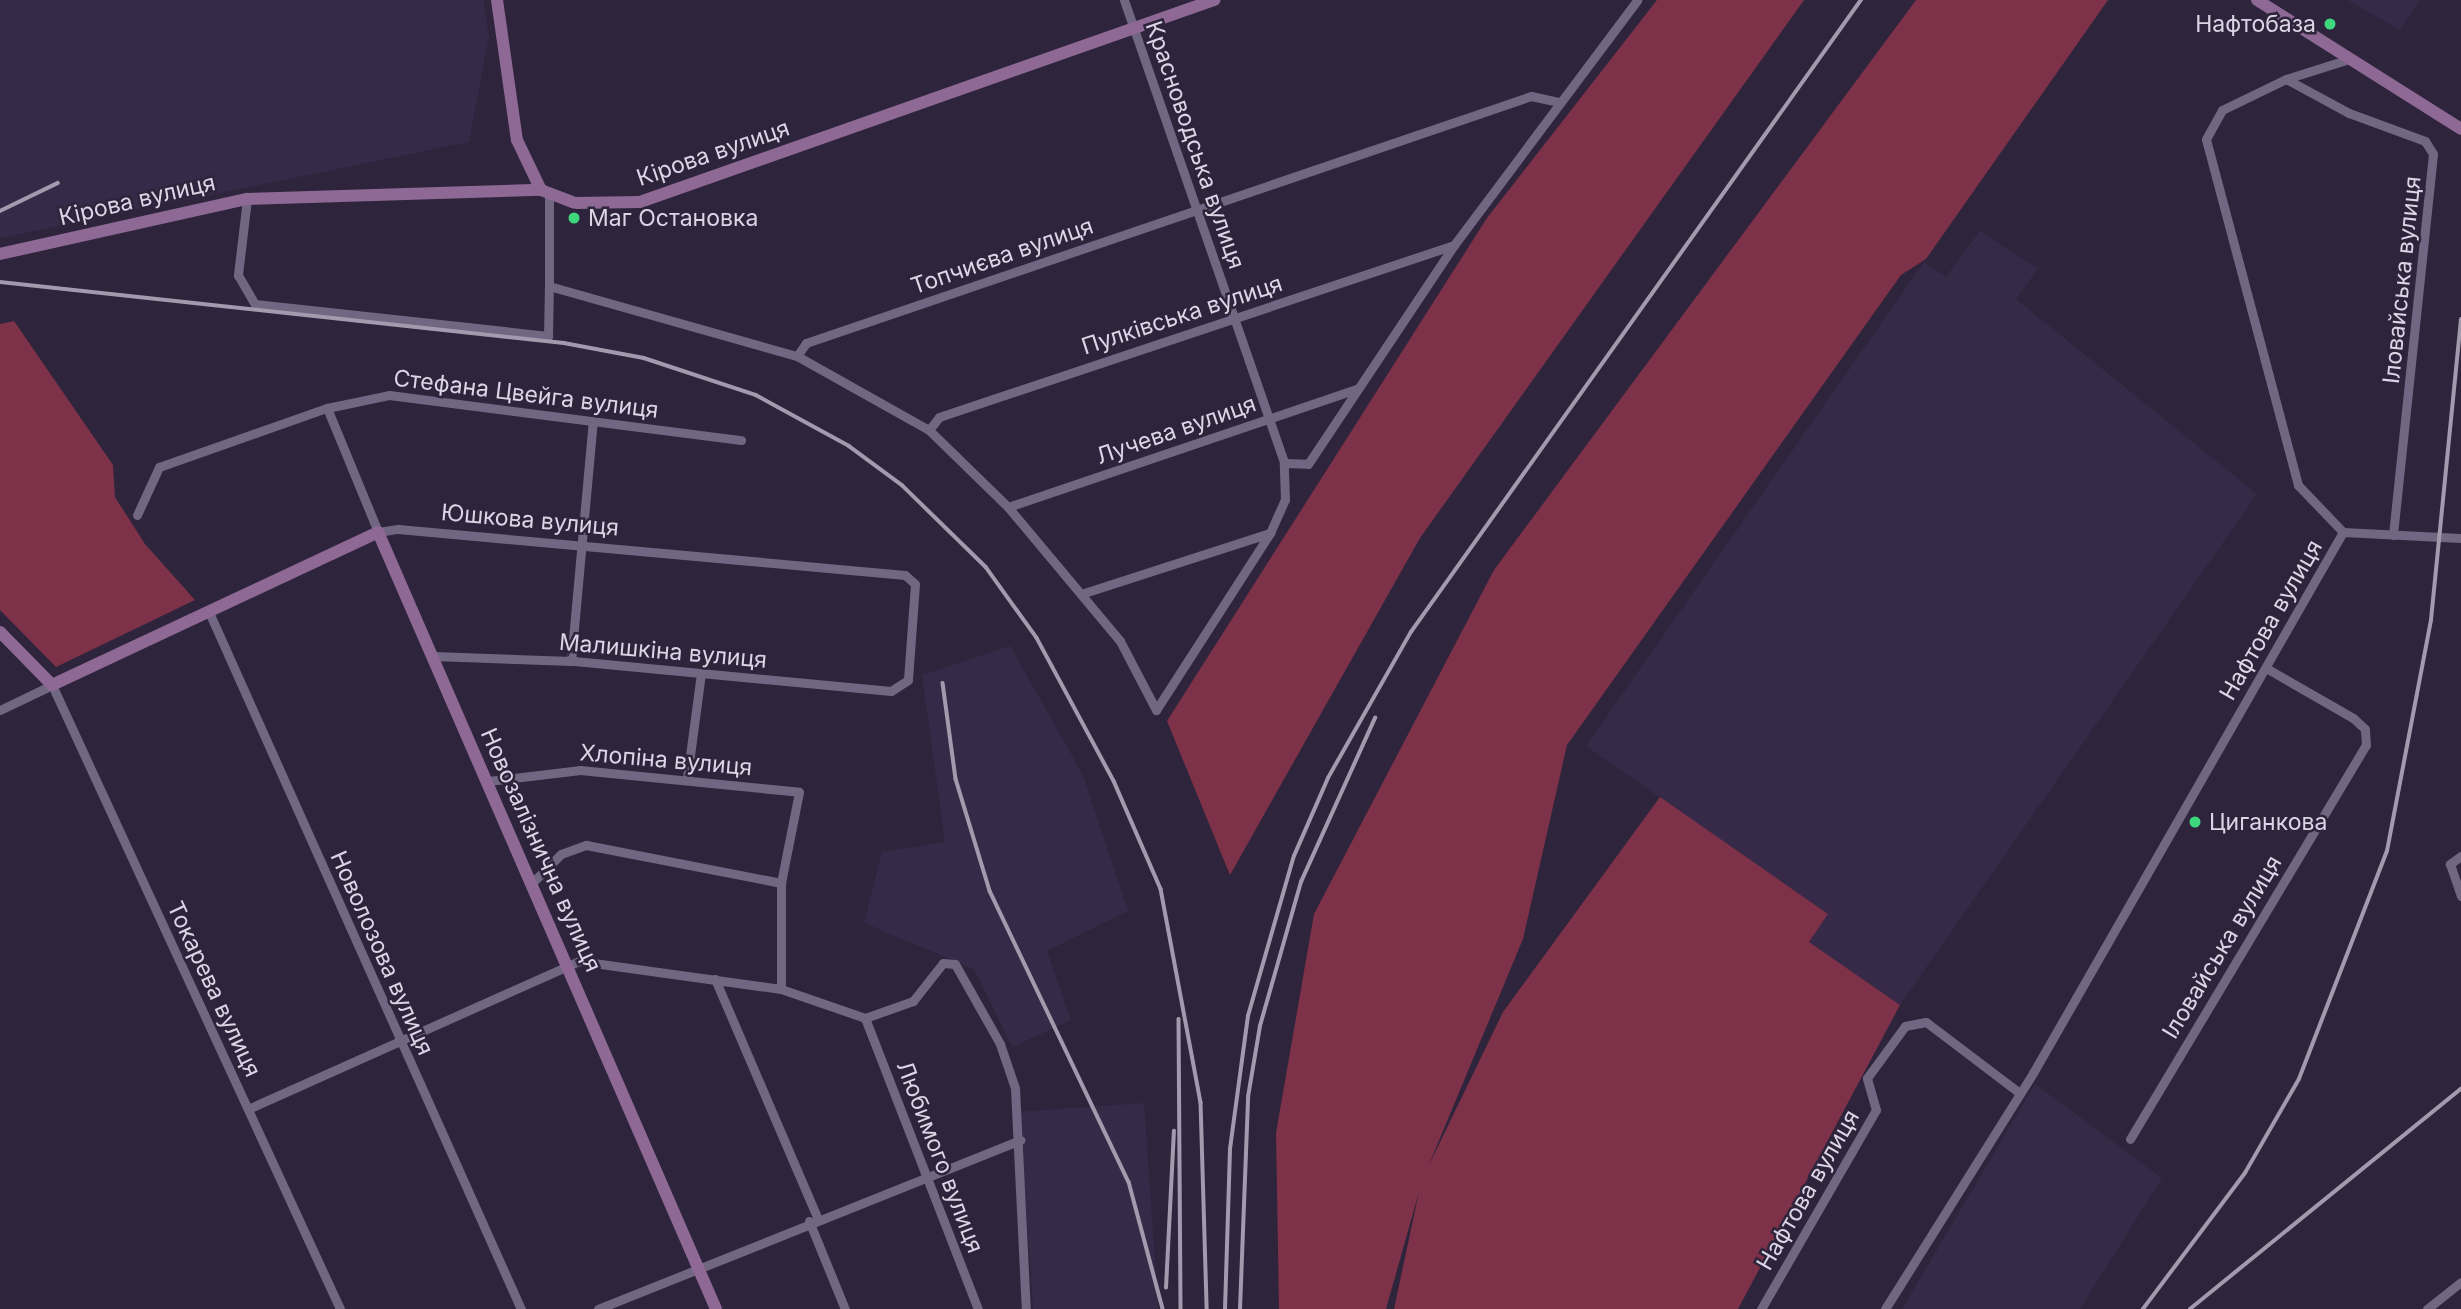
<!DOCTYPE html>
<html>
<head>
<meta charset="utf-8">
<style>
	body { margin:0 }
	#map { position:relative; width:2461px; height:1309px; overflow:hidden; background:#2e243b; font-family:Inter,sans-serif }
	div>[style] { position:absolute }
	.built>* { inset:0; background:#372a48; transform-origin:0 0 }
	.green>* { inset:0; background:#7d3249 }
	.street>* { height:9px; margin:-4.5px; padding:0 4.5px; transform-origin:4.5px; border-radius:4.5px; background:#726782 }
	.secondary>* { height:12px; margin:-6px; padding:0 6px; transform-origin:6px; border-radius:6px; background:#8e6995 }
	.rail>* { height:3.5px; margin:-1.75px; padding:0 1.75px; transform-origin:1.75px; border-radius:1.75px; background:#a29aad }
	.dots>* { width:19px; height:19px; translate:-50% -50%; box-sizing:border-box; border:4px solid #2e243b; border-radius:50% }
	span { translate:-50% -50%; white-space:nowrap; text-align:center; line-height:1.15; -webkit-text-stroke:5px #2e243b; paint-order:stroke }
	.poi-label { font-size:23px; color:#dbd5e5 }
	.right { translate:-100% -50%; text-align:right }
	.left { translate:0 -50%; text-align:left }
	.street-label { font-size:23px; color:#dbd5e5 }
</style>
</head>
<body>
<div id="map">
	<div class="built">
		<i style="clip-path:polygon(0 0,483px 0,489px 36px,469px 142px,0 238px)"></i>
		<i style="clip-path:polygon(2347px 0,2420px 0,2400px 30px)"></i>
		<i style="clip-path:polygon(1980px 231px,2038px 269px,2016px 299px,2257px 494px,1900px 1005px,1809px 942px,1828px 914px,1586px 746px,1924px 262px,1946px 277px)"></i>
		<i style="clip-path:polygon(1010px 646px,1083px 775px,1128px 911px,1047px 951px,1071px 1020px,1012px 1047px,974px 969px,864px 923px,882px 852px,945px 842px,922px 675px)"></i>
		<i style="clip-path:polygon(2035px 1084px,2162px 1178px,2080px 1309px,1902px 1309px)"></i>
		<i style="left:1144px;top:1103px;width:206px;height:125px;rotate:86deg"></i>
	</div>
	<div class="green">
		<i style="clip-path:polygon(1657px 0,1804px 0,1420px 538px,1230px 875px,1167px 721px,1487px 218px)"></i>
		<i style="clip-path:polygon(1916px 0,2108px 0,1926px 259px,1901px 275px,1567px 745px,1523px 939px,1428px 1167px,1503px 1012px,1660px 797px,1828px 914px,1809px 942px,1900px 1005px,1738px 1309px,1394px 1309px,1419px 1192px,1386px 1309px,1279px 1309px,1276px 1133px,1314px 914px,1494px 570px)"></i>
		<i style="clip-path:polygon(14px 321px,113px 465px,115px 497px,145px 544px,195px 600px,56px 667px,0 610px,0 324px)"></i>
	</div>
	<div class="street">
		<i style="left:1124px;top:0;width:490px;rotate:70.9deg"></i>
		<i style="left:2286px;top:79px;width:72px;rotate:28.4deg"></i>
		<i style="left:2349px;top:113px;width:81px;rotate:20.2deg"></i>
		<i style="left:2425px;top:141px;width:15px;rotate:58deg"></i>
		<i style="left:2433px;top:154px;width:383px;rotate:96deg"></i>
		<i style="left:549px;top:193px;width:93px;rotate:90deg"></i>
		<i style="left:549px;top:286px;width:258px;rotate:15.8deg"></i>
		<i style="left:797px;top:356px;width:16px;rotate:-55deg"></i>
		<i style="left:806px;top:343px;width:766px;rotate:-18.81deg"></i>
		<i style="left:1531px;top:96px;width:29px;rotate:12deg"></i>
		<i style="left:247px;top:199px;width:77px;rotate:96.8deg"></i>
		<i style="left:238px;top:275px;width:34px;rotate:60deg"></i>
		<i style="left:255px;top:304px;width:295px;rotate:6.2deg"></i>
		<i style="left:548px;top:336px;width:50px;rotate:-88.9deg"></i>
		<i style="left:797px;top:356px;width:151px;rotate:29.3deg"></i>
		<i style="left:929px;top:430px;width:110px;rotate:44.3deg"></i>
		<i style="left:1008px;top:507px;width:175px;rotate:50.1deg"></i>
		<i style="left:1120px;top:641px;width:78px;rotate:62.4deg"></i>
		<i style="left:1156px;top:710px;width:211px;rotate:-57.2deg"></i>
		<i style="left:1270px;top:533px;width:36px;rotate:-66deg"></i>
		<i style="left:1285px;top:500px;width:37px;rotate:-92deg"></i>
		<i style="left:1284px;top:463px;width:24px;rotate:2deg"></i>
		<i style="left:1308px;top:464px;width:263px;rotate:-56.3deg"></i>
		<i style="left:1454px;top:245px;width:306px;rotate:-53.2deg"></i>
		<i style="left:327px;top:408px;width:134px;rotate:67.6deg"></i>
		<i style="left:378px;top:532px;width:20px;rotate:-9deg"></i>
		<i style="left:398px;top:529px;width:509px;rotate:5.18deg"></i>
		<i style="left:905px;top:575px;width:13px;rotate:42deg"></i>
		<i style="left:915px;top:584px;width:96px;rotate:94.2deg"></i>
		<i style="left:908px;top:680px;width:20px;rotate:147deg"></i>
		<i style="left:891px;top:691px;width:321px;rotate:-174.6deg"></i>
		<i style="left:571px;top:661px;width:138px;rotate:-177.9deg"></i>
		<i style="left:929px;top:430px;width:16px;rotate:-52deg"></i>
		<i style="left:939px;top:417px;width:543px;rotate:-18.47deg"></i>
		<i style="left:1008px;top:507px;width:367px;rotate:-18.7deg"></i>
		<i style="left:137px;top:515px;width:53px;rotate:-65.4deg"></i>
		<i style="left:159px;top:467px;width:178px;rotate:-19.4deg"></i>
		<i style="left:327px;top:408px;width:63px;rotate:-11.8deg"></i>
		<i style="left:389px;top:395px;width:355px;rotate:7.3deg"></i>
		<i style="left:2343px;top:532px;width:118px;rotate:2.9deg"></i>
		<i style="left:1081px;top:594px;width:199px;rotate:-17.9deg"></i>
		<i style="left:209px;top:612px;width:764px;rotate:65.89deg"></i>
		<i style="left:571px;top:661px;width:241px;rotate:-84.8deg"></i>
		<i style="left:0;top:710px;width:58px;rotate:-25.7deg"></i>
		<i style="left:52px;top:685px;width:687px;rotate:65.22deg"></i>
		<i style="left:687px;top:778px;width:106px;rotate:-82.4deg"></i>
		<i style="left:488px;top:781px;width:93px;rotate:-6.8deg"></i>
		<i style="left:580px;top:770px;width:220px;rotate:5.7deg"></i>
		<i style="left:799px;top:792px;width:93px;rotate:101.2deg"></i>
		<i style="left:781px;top:883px;width:106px;rotate:90deg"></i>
		<i style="left:2461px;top:856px;width:14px;rotate:144deg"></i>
		<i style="left:2450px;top:864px;width:34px;rotate:71deg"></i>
		<i style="left:531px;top:884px;width:42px;rotate:-45deg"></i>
		<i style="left:561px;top:854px;width:27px;rotate:-20deg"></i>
		<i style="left:586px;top:845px;width:199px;rotate:11deg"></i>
		<i style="left:715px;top:979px;width:259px;rotate:66.8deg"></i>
		<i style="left:865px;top:1018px;width:312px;rotate:68.8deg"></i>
		<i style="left:248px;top:1109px;width:363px;rotate:-24.1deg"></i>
		<i style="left:579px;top:961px;width:204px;rotate:7.9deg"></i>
		<i style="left:781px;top:989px;width:89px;rotate:19deg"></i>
		<i style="left:865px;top:1018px;width:51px;rotate:-19.5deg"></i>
		<i style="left:913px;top:1001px;width:48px;rotate:-51.7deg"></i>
		<i style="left:943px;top:963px;width:12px;rotate:5deg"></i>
		<i style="left:955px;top:964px;width:92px;rotate:60.6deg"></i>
		<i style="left:1000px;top:1044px;width:46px;rotate:71.2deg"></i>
		<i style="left:1015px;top:1088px;width:221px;rotate:87.2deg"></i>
		<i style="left:2130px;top:1139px;width:459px;rotate:-59.1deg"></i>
		<i style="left:2366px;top:745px;width:16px;rotate:-94deg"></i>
		<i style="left:2365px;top:729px;width:16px;rotate:-137deg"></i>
		<i style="left:2353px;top:718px;width:100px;rotate:-150.1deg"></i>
		<i style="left:809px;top:1221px;width:95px;rotate:67.8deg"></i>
		<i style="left:598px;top:1309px;width:455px;rotate:-21.8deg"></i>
		<i style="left:1761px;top:1309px;width:230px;rotate:-60deg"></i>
		<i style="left:1876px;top:1110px;width:33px;rotate:-106deg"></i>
		<i style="left:1867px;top:1078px;width:64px;rotate:-53.8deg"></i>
		<i style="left:1905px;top:1026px;width:21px;rotate:-11deg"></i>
		<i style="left:1926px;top:1022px;width:114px;rotate:37.2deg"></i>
		<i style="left:1885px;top:1309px;width:279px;rotate:-57.9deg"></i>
		<i style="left:2033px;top:1073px;width:624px;rotate:-60.19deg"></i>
		<i style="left:2343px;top:532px;width:65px;rotate:-133.8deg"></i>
		<i style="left:2298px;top:485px;width:358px;rotate:-104.9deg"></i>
		<i style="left:2206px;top:139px;width:33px;rotate:-61deg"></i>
		<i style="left:2222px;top:110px;width:71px;rotate:-25.8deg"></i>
		<i style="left:2286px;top:79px;width:63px;rotate:-17.6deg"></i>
		<i style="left:2427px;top:1309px;width:43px;rotate:-38.5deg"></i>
	</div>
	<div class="secondary">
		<i style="left:497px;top:0;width:141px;rotate:81.9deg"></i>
		<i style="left:517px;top:140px;width:55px;rotate:64.4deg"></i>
		<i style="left:2257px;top:0;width:241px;rotate:32.3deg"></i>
		<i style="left:0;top:254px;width:253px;rotate:-12.6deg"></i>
		<i style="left:247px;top:199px;width:294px;rotate:-1.8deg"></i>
		<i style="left:541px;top:190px;width:36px;rotate:21deg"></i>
		<i style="left:575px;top:203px;width:65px;rotate:-0.9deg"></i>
		<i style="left:640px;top:202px;width:609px;rotate:-19.39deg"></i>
		<i style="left:0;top:632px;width:74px;rotate:45.5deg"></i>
		<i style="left:52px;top:685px;width:360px;rotate:-25.1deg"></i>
		<i style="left:378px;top:532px;width:847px;rotate:66.49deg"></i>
	</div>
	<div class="rail">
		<i style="left:0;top:211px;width:64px;rotate:-25.8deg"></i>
		<i style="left:0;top:282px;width:567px;rotate:6.17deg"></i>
		<i style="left:564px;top:343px;width:81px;rotate:10.6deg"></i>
		<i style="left:644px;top:358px;width:118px;rotate:18.3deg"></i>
		<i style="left:756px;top:395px;width:106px;rotate:28.7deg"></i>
		<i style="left:849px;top:446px;width:66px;rotate:36.3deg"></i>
		<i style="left:902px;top:485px;width:117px;rotate:44.3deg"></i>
		<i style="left:986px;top:567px;width:87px;rotate:54.3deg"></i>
		<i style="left:1037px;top:638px;width:162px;rotate:61.7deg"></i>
		<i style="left:1114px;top:781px;width:118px;rotate:66.5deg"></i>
		<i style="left:1161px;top:889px;width:217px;rotate:79.4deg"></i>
		<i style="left:1201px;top:1102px;width:207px;rotate:88.3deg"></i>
		<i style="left:943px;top:683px;width:97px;rotate:82.3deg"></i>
		<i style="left:956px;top:779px;width:117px;rotate:73.1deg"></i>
		<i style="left:990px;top:891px;width:322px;rotate:64.5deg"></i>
		<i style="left:1129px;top:1182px;width:131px;rotate:75deg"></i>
		<i style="left:1179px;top:1019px;width:290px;rotate:89.6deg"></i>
		<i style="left:1166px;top:1288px;width:157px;rotate:-87.1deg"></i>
		<i style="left:1225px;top:1309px;width:160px;rotate:-88.2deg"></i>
		<i style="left:1230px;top:1149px;width:134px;rotate:-82.3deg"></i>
		<i style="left:1248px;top:1016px;width:166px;rotate:-74deg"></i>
		<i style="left:1294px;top:856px;width:85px;rotate:-66.4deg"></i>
		<i style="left:1328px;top:778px;width:168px;rotate:-60.4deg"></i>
		<i style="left:1411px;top:632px;width:776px;rotate:-54.55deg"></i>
		<i style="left:1240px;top:1309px;width:212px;rotate:-87.8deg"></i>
		<i style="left:1248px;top:1097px;width:72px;rotate:-80.4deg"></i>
		<i style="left:1260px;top:1026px;width:150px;rotate:-74.1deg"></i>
		<i style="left:1301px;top:882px;width:180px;rotate:-65.7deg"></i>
		<i style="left:2143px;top:1309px;width:170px;rotate:-53.1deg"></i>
		<i style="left:2245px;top:1173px;width:108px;rotate:-60.1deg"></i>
		<i style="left:2299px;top:1079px;width:244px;rotate:-68.9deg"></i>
		<i style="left:2387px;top:851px;width:235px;rotate:-79.2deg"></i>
		<i style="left:2431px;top:620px;width:302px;rotate:-84.3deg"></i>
		<i style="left:2190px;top:1309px;width:349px;rotate:-39.1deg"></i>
	</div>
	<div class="dots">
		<i style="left:2330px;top:24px;background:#3ed77d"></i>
		<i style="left:574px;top:218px;background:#3ed77d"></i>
		<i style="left:2195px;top:822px;background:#3ed77d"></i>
	</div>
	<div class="poi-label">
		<span class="right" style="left:2316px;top:24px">Нафтобаза</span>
		<span class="left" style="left:588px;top:218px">Маг Остановка</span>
		<span class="left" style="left:2209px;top:822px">Циганкова</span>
	</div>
	<div class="street-label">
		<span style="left:1195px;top:145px;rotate:71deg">Красноводська вулиця</span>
		<span style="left:713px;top:153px;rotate:-19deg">Кірова вулиця</span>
		<span style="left:137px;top:200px;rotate:-13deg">Кірова вулиця</span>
		<span style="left:1002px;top:256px;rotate:-19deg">Топчиєва вулиця</span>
		<span style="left:2402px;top:280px;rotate:-84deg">Іловайська вулиця</span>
		<span style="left:1182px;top:315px;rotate:-18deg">Пулківська вулиця</span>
		<span style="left:526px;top:394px;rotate:7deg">Стефана Цвейга вулиця</span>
		<span style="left:1176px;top:430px;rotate:-19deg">Лучева вулиця</span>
		<span style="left:530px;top:520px;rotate:5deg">Юшкова вулиця</span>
		<span style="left:2271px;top:620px;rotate:-60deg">Нафтова вулиця</span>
		<span style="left:663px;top:651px;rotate:5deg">Малишкіна вулиця</span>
		<span style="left:666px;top:760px;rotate:5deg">Хлопіна вулиця</span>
		<span style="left:541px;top:850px;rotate:66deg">Новозалізнична вулиця</span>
		<span style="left:2222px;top:947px;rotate:-59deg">Іловайська вулиця</span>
		<span style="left:382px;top:953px;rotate:66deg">Новолозова вулиця</span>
		<span style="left:214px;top:989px;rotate:65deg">Токарева вулиця</span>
		<span style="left:940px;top:1157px;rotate:69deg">Любимого вулиця</span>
		<span style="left:1808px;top:1190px;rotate:-60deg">Нафтова вулиця</span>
	</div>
</div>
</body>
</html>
